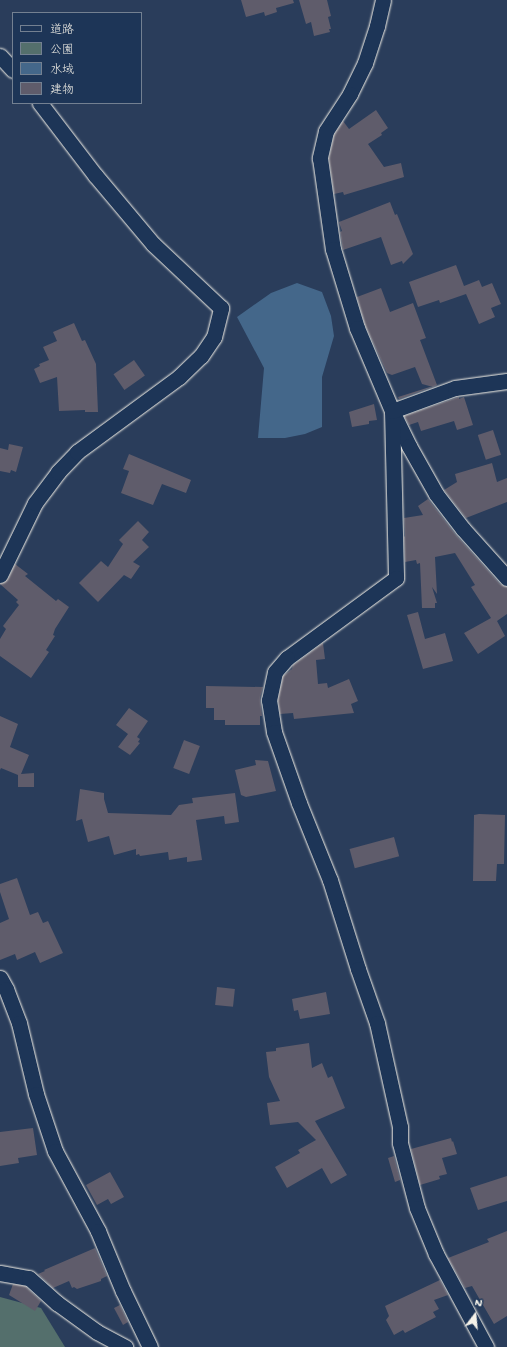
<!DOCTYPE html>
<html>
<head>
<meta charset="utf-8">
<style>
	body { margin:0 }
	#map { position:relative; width:507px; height:1347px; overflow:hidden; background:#2a3d5b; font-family:"Gochi Hand","Klee One",sans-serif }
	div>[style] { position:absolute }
	.green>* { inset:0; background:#546f6c }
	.water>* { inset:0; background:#44678a }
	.building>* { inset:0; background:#5f5c6b; transform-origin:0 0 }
	.roads { filter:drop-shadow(0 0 1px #f4f1e8) drop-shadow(0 0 1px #f4f1e8) }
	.minor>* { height:15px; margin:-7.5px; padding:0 7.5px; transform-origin:7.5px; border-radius:7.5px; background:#1d3557 }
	span { translate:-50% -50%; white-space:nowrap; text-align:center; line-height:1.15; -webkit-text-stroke:3px #1d3557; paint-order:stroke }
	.legend { position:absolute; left:12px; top:12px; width:130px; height:92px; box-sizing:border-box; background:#1d3557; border:1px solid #738091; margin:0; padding:5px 7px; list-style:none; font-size:12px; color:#f4f1e8 }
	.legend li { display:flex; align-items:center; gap:8px; height:20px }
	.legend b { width:20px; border:1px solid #738091 }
	.north { position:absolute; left:455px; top:1295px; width:40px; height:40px; -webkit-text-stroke:3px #1d3557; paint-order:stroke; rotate:16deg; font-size:11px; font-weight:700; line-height:16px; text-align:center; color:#f4f1e8 }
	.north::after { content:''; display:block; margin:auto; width:14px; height:18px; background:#f4f1e8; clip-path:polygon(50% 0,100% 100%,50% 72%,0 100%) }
</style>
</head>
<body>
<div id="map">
	<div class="green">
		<i style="clip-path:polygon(0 1297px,41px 1308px,65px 1347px,0 1347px)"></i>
	</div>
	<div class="water">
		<i style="clip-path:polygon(297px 283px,322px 292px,331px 316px,334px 336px,322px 377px,322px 427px,305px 434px,285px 438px,258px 438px,264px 368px,237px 317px,271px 293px)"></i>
	</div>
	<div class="building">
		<i style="clip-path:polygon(241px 0,293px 0,294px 3px,276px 8px,277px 12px,265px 16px,264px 12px,246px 17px)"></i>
		<i style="clip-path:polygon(299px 0,327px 0,331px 16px,328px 17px,331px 29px,329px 29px,330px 32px,314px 36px,311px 22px,306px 24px)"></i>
		<i style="clip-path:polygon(376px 110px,388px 128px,381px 133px,382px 135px,368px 144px,384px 167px,401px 163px,404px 177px,344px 195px,343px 192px,334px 194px,329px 158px,334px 135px,343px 121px,349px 129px)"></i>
		<i style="clip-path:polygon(390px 202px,395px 215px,397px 214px,413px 254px,403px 264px,402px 261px,391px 265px,381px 237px,343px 250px,340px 232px,342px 231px,339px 222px)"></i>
		<i style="clip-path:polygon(456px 265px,464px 286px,479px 280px,482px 287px,492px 283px,501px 304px,491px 308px,495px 317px,479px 324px,466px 294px,440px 303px,439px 300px,418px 307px,409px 282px)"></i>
		<i style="clip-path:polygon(381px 288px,390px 312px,413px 303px,426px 338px,420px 340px,437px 385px,433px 387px,422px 384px,415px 367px,392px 375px,387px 373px,365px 325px,357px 297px)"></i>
		<i style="clip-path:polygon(74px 323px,82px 341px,85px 340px,96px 364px,98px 412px,85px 412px,85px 410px,59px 411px,57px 377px,40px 383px,34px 369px,40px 366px,39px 364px,49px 360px,43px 347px,57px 341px,53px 332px)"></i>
		<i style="left:134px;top:360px;width:19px;height:25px;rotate:55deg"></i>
		<i style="clip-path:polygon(430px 387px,432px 387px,399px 399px,398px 397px)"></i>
		<i style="clip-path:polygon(459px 397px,459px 399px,464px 397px,473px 425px,457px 430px,454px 421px,421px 431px,418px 422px,409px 425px,404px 416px)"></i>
		<i style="clip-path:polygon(374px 404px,377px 420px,369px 421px,369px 424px,352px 427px,349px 412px)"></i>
		<i style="left:493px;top:430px;width:26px;height:16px;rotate:72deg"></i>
		<i style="clip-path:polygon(9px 444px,23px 447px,16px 472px,11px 470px,10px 473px,0 471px,0 448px,8px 450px)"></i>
		<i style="clip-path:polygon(129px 454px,191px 480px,186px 493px,162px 484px,153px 505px,121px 493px,129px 471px,123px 469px)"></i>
		<i style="clip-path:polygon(492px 463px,497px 482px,507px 478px,507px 502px,466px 518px,444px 490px,457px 482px,455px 474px)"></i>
		<i style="clip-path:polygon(428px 499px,456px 535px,500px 584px,507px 587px,507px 614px,497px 621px,505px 636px,478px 654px,464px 633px,491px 618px,471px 587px,475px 585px,455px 553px,435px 557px,437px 594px,432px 587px,437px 603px,435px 603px,435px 608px,422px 608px,420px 563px,417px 564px,416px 560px,405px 562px,404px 537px,405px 536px,404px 518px,423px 515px,418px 506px)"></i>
		<i style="clip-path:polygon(138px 521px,149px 532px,142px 540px,149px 547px,133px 562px,140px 566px,131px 579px,124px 575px,98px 602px,79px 583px,101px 561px,108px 567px,123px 544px,119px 540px)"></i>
		<i style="clip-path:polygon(15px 564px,28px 574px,25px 576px,56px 601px,58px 599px,69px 607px,55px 629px,53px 635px,55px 636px,46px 650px,49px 652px,31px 678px,0 656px,0 639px,6px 629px,3px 626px,19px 605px,16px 602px,18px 600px,0 584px,8px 579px)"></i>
		<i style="clip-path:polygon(418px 612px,425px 639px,445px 633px,453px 661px,423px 669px,407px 615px)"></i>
		<i style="clip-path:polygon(323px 643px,325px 659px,316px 660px,318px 684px,327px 683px,328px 688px,349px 679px,358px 701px,351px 704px,354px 713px,294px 719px,293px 713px,280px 714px,278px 700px,283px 676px,292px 669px,293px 665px)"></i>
		<i style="clip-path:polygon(206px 686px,263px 687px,260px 698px,262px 716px,260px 716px,260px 725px,225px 725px,225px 720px,214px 720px,214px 708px,206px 708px)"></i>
		<i style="clip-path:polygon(129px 708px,148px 721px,137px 737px,140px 739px,138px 742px,140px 743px,130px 755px,118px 747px,128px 734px,116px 725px)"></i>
		<i style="clip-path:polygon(0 716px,18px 724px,10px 747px,29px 755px,21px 774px,34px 773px,34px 787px,18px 787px,18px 775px,1px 768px,0 770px)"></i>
		<i style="left:184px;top:740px;width:17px;height:30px;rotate:21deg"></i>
		<i style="clip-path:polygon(255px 760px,268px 761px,276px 791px,246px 797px,241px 795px,235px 770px,256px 765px)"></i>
		<i style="clip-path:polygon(80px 789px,104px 793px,104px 799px,108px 813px,171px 815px,179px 805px,193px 803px,192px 798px,235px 793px,239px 822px,225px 824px,224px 816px,196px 820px,202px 860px,187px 862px,187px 857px,169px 860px,168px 852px,140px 856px,139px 854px,136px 855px,136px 849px,114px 855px,109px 836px,88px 842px,82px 819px,76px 821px)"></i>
		<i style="clip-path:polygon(479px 814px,505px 815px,504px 864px,497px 864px,496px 881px,473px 881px,474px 815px)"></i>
		<i style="left:394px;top:837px;width:20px;height:46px;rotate:75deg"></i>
		<i style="clip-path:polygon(17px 878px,30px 915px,38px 912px,43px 923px,48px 921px,63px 953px,40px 963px,35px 952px,17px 960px,15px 954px,0 960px,0 923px,9px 919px,0 892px,0 884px)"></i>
		<i style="left:217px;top:987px;width:18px;height:18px;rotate:6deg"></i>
		<i style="clip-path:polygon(326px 992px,330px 1014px,300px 1019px,298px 1010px,294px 1011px,292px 999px)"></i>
		<i style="clip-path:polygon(309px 1043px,312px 1068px,322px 1063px,328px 1078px,332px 1076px,345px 1108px,315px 1121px,347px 1175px,331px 1184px,322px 1168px,287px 1188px,275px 1167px,300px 1153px,298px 1150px,316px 1140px,298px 1122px,270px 1125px,267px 1103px,280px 1101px,269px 1077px,266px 1052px,276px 1051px,276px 1048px)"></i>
		<i style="clip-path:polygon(33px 1128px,37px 1155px,18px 1158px,19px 1163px,0 1166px,0 1132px)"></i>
		<i style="clip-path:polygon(451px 1138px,452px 1142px,453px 1141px,457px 1154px,442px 1158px,447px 1174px,439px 1176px,440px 1179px,420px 1185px,411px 1149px)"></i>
		<i style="clip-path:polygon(394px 1156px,406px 1202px,400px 1180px,395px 1182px,388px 1158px)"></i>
		<i style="clip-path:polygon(110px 1172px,124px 1197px,111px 1204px,108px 1199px,97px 1205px,86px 1185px)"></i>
		<i style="clip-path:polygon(507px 1176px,507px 1201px,478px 1210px,470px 1188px)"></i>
		<i style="clip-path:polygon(507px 1231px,507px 1316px,494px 1324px,472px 1286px,465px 1288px,448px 1258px,489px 1242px,487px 1239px)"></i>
		<i style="clip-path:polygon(95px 1248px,107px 1276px,101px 1279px,101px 1281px,77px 1289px,74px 1287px,72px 1288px,69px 1281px,53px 1288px,38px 1274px,45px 1271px,44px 1270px)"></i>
		<i style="clip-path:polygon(440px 1280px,448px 1295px,434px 1300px,439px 1309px,433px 1312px,436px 1317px,405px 1333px,403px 1330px,394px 1335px,386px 1320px,389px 1316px,385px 1306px)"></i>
		<i style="clip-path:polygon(13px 1284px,25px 1286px,41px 1301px,35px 1311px,9px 1295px)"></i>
		<i style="clip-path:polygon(120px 1305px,128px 1322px,123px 1325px,114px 1308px)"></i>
	</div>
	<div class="roads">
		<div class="minor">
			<i style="left:383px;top:0;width:27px;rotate:103deg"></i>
			<i style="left:377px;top:26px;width:39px;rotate:108deg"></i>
			<i style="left:365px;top:63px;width:34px;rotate:116deg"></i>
			<i style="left:350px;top:94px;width:44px;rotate:123deg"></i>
			<i style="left:326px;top:131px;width:28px;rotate:103deg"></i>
			<i style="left:320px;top:158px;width:92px;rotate:81.9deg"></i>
			<i style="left:333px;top:249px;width:83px;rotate:73.1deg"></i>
			<i style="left:357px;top:328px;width:90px;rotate:67.1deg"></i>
			<i style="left:392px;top:411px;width:39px;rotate:64deg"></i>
			<i style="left:409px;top:446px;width:55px;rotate:60.6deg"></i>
			<i style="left:436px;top:494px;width:44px;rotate:52.4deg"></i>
			<i style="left:463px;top:529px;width:66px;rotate:48.1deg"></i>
			<i style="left:0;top:56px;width:19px;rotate:47deg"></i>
			<i style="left:392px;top:411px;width:167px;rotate:88.6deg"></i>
			<i style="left:396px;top:578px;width:135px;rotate:143.7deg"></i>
			<i style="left:287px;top:658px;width:18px;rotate:131deg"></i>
			<i style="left:275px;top:672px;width:29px;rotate:102deg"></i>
			<i style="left:269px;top:700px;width:32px;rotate:81deg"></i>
			<i style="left:274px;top:732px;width:75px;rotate:70.6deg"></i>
			<i style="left:299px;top:803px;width:83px;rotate:68.1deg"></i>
			<i style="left:330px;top:880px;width:93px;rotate:72.5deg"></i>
			<i style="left:358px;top:969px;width:57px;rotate:70.6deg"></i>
			<i style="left:377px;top:1023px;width:107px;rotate:77.5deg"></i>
			<i style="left:400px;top:1127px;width:16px;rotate:90deg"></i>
			<i style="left:400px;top:1143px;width:67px;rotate:75.3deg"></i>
			<i style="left:417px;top:1208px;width:50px;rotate:67.6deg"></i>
			<i style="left:436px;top:1254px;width:106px;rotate:61.7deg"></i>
			<i style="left:392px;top:411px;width:67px;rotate:-20.1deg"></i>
			<i style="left:455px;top:388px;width:52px;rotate:-7.7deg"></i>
			<i style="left:0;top:575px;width:80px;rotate:-64.1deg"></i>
			<i style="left:35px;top:503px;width:39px;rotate:-53deg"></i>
			<i style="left:58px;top:472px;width:28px;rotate:-46deg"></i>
			<i style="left:77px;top:452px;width:127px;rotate:-36.3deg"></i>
			<i style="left:179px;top:377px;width:30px;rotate:-44deg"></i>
			<i style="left:201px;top:356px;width:23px;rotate:-56deg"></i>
			<i style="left:214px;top:337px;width:30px;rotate:-76deg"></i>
			<i style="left:221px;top:308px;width:93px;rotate:-136.7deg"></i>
			<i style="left:153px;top:244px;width:90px;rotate:-130deg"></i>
			<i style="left:95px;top:175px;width:91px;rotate:-127.4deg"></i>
			<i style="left:0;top:978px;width:13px;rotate:61deg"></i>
			<i style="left:6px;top:989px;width:36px;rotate:69deg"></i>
			<i style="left:19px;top:1023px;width:73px;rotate:76.5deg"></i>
			<i style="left:36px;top:1094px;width:60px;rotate:71.6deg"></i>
			<i style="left:55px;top:1151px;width:91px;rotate:61.7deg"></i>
			<i style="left:98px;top:1231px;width:65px;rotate:67.4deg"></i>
			<i style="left:123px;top:1291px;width:62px;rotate:64.3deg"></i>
			<i style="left:0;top:1273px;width:29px;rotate:10deg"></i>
			<i style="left:29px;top:1278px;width:38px;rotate:42deg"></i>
			<i style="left:57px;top:1303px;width:49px;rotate:35.9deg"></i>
			<i style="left:97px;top:1332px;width:32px;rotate:28deg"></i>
		</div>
	</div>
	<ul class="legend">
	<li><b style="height:5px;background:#1d3557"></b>道路</li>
	<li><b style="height:11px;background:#546f6c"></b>公園</li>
	<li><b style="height:11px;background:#44678a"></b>水域</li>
	<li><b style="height:11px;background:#5f5c6b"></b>建物</li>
	</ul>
	<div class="north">N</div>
</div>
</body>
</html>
